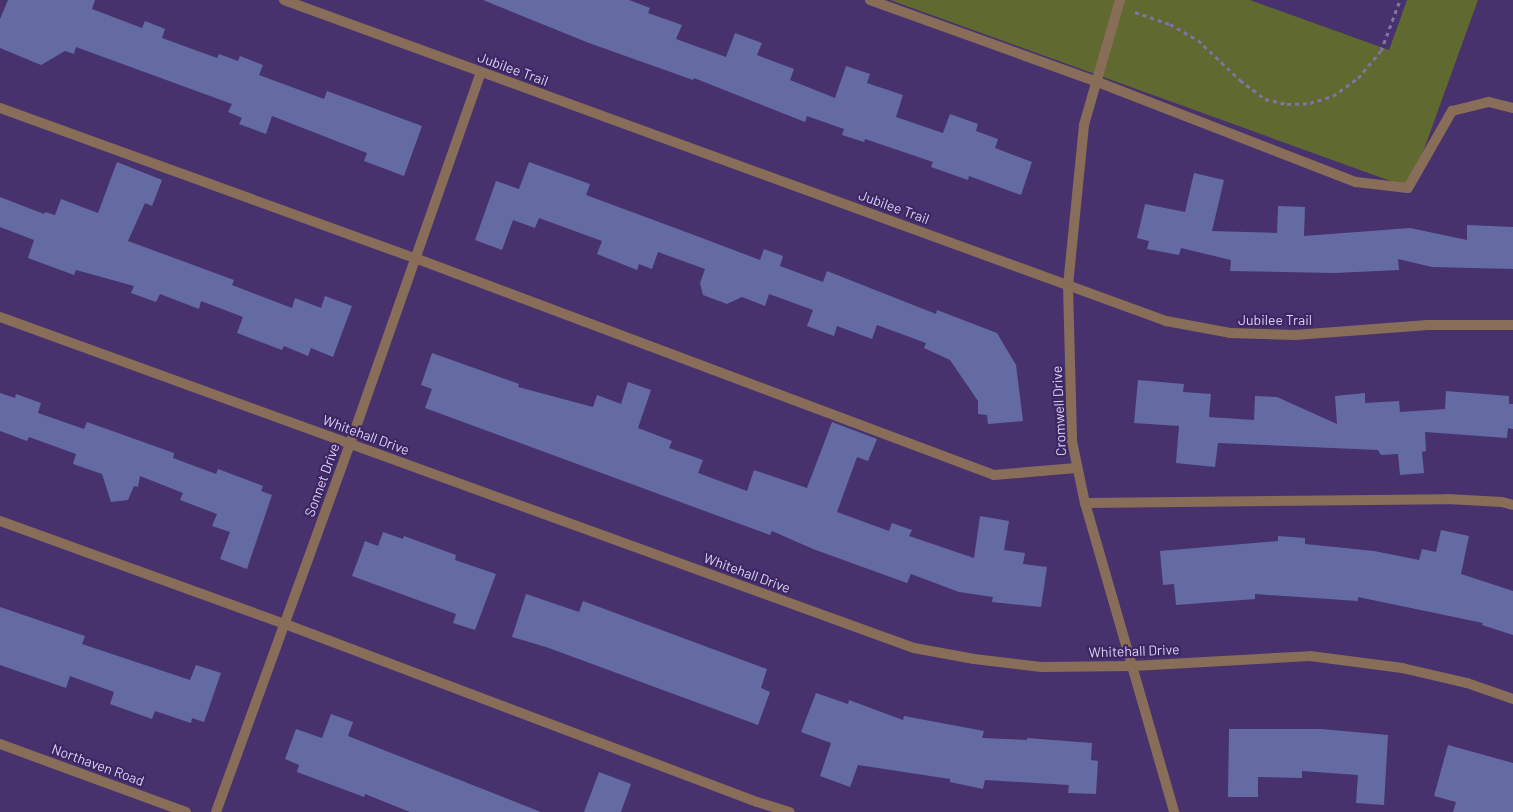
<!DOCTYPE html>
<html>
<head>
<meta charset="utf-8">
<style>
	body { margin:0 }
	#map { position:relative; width:1513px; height:812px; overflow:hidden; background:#47326e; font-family:Barlow,sans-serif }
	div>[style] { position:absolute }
	.green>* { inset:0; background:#5f6930 }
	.building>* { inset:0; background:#646ba3 }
	.path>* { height:3px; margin-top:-1.5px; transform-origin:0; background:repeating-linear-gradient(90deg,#8372a5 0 4px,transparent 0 8px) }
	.service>* { height:10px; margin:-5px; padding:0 5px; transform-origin:5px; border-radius:5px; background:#886d59 }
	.minor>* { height:10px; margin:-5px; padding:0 5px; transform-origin:5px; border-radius:5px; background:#886d59 }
	.tertiary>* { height:10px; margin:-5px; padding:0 5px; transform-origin:5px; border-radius:5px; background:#886d59 }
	span { translate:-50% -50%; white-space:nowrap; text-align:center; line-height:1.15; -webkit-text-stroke:4.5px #3d2762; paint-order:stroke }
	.street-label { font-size:14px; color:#dbd1f5 }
</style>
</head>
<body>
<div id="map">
	<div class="green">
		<i style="clip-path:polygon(890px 0,1250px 0,1389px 50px,1407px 0,1478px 0,1410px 188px)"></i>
	</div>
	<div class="building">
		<i style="clip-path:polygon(8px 0,95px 0,92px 9px,142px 28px,145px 21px,165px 29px,162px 38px,217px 58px,219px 54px,238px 61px,240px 56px,263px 65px,259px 75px,324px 99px,327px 91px,422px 126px,404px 176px,364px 161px,367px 153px,272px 116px,266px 134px,239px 124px,242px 118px,228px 112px,232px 104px,76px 47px,74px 54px,65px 51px,41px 65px,0 48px,0 19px)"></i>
		<i style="clip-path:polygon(483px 0,629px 0,650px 8px,648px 13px,682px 25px,676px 39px,726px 57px,735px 33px,762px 43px,757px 55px,794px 69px,790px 80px,835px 98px,846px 66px,870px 74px,867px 83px,903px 95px,896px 117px,943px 133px,950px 114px,978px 124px,976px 131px,998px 139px,995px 148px,1032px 162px,1021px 195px,969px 176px,968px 180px,931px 167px,933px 162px,865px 139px,864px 142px,842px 135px,844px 129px,807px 116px,805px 122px,694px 78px,693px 80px,589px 43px)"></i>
		<i style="clip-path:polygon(117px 162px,162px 180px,152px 206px,145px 203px,128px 241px,234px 280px,232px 285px,292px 308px,295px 298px,321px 308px,325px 296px,352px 306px,333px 357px,311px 348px,308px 356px,284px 346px,282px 350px,237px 333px,243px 317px,201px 301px,199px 309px,160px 294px,156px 302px,131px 293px,134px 286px,76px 270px,74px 275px,28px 258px,34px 240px,0 227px,0 197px,44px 214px,45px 212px,55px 215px,61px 199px,98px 213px)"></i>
		<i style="clip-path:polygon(529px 162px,590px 184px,586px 195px,694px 235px,760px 260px,764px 249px,783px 256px,780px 266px,823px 282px,827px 271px,936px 314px,937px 310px,997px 333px,1016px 365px,1023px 421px,988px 424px,987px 415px,978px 414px,978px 401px,950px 360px,924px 348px,926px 343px,877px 325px,872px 339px,837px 326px,834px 336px,807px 326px,813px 310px,769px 294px,765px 306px,742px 297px,727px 304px,703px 295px,700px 283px,705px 269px,658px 252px,652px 269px,639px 264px,637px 270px,597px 254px,602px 241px,539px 218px,535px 228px,513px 220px,502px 250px,475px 240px,496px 181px,519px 189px)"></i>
		<i style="clip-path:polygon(1194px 173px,1224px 180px,1212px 231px,1277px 233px,1278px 206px,1305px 207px,1304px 236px,1410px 228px,1467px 240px,1467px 225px,1513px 227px,1513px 269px,1432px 267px,1398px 259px,1399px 270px,1334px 273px,1230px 271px,1231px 260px,1181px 248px,1179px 255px,1147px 249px,1149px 241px,1137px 238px,1145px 204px,1185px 212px)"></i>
		<i style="clip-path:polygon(432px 353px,519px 384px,518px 387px,593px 407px,597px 395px,621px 404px,628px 382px,651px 390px,638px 428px,672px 441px,669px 448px,703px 460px,698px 473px,747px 491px,754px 470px,807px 488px,832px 422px,877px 439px,868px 461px,857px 457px,837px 512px,889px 531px,892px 523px,912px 530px,909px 536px,974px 558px,980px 516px,1009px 521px,1004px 550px,1025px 553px,1023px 564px,1047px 567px,1041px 607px,992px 602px,993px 597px,959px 592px,911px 574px,907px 583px,813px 549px,772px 531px,770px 535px,425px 408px,432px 389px,421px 385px)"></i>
		<i style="clip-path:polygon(1138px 380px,1184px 384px,1183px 392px,1211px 394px,1209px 417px,1254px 420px,1255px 396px,1277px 397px,1337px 424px,1335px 396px,1365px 393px,1365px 403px,1399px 401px,1400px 412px,1445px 409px,1446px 391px,1509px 396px,1509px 404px,1513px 404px,1513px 429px,1508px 428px,1507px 438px,1425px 432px,1426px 451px,1422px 452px,1424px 473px,1400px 475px,1398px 454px,1381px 455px,1378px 450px,1218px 443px,1215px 467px,1176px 463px,1179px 426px,1134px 423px)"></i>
		<i style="clip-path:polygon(0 393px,15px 398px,16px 394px,41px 403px,38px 413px,84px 429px,87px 422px,174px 453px,173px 458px,216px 474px,218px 469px,263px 486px,261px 491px,272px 495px,247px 569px,220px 559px,230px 532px,212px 526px,217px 514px,180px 500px,183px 493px,140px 476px,138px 487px,134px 486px,128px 500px,111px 502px,102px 474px,73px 464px,76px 454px,29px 437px,27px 441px,0 431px)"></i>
		<i style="clip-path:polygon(1441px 530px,1469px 536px,1461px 574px,1513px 591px,1513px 635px,1482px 625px,1483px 623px,1358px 597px,1358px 601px,1255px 594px,1255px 599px,1176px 605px,1174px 584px,1163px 585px,1160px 551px,1278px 541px,1278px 536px,1305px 538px,1305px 544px,1374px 551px,1419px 560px,1422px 549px,1436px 552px)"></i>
		<i style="clip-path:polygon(383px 532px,403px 539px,404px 536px,456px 555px,455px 560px,496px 574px,475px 630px,453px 623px,456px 614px,352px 576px,365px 541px,378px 546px)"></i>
		<i style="clip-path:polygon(526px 594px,579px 612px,583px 601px,767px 669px,761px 688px,770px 692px,758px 725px,546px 647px,512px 637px)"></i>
		<i style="clip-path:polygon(0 607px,85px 636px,82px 644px,190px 680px,196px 665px,221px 673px,204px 722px,192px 718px,191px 723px,155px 711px,152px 719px,110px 704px,114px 692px,70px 676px,66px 688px,0 665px)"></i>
		<i style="clip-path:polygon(816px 693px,848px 704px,849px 700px,903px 720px,904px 716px,984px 731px,982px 738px,1027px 740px,1027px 738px,1092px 743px,1091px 760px,1098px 761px,1096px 794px,1068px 793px,1069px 785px,985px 780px,983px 789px,950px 782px,950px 779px,858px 765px,850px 787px,820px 776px,831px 743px,801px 732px)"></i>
		<i style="clip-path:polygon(331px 714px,353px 722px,348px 736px,541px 812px,410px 812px,365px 794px,364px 797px,297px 772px,299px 765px,285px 759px,296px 729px,322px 738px)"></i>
		<i style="clip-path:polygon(1229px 729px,1321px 729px,1388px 735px,1384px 805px,1356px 803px,1358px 775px,1302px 771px,1302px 778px,1258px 777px,1258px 797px,1228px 797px)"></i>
		<i style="clip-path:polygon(1448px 745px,1513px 763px,1513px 812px,1453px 812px,1456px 802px,1434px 796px)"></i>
		<i style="clip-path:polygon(599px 772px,631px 784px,621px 812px,584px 812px)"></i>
	</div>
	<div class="path">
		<i style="left:1135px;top:12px;width:37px;rotate:19deg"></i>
		<i style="left:1170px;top:24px;width:32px;rotate:30deg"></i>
		<i style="left:1198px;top:40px;width:58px;rotate:43.6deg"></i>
		<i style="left:1240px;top:80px;width:31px;rotate:37deg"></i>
		<i style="left:1265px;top:99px;width:23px;rotate:13deg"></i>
		<i style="left:1287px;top:104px;width:23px;rotate:-2deg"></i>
		<i style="left:1310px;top:103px;width:24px;rotate:-17deg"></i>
		<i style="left:1333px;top:96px;width:31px;rotate:-36deg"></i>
		<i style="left:1358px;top:78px;width:35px;rotate:-50deg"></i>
		<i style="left:1381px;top:51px;width:54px;rotate:-69.6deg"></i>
	</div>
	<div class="service">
		<i style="left:870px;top:0;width:239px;rotate:19.8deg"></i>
		<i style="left:1095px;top:81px;width:280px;rotate:21.2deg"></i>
		<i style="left:1356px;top:182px;width:52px;rotate:6.6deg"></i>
		<i style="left:1408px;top:188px;width:89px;rotate:-60.3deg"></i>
		<i style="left:1452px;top:111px;width:38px;rotate:-14deg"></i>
		<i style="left:1489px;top:102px;width:25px;rotate:14deg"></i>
		<i style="left:0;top:108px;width:441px;rotate:19.9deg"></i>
		<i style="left:415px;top:258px;width:618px;rotate:20.55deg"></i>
		<i style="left:994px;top:475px;width:82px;rotate:-4.9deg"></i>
		<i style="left:1085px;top:503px;width:362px;rotate:-0.6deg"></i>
		<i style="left:1447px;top:499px;width:55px;rotate:3.1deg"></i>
		<i style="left:1502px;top:502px;width:11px;rotate:15deg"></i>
		<i style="left:0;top:521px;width:303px;rotate:19.9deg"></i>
		<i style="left:285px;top:624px;width:504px;rotate:20.66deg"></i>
		<i style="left:757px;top:802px;width:34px;rotate:17deg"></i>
	</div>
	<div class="minor">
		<i style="left:284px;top:0;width:939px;rotate:20deg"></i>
		<i style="left:1166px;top:321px;width:65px;rotate:10.6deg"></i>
		<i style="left:1230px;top:333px;width:65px;rotate:1.8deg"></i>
		<i style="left:1295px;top:335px;width:133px;rotate:-4.3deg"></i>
		<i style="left:1428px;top:325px;width:85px"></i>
		<i style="left:0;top:317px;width:972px;rotate:19.91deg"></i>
		<i style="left:914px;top:648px;width:61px;rotate:10.4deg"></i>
		<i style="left:974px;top:659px;width:68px;rotate:6.7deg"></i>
		<i style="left:1042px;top:667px;width:91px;rotate:-0.6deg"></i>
		<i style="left:1133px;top:666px;width:177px;rotate:-3.2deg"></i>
		<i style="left:1310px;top:656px;width:93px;rotate:7.4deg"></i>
		<i style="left:1402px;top:668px;width:67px;rotate:13deg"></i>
		<i style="left:1467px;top:683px;width:49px;rotate:19.2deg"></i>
		<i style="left:216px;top:812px;width:392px;rotate:-70deg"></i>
		<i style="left:350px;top:444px;width:394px;rotate:-70.6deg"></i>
	</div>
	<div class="tertiary">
		<i style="left:1120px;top:0;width:130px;rotate:106.1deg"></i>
		<i style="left:1084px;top:125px;width:162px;rotate:95.7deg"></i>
		<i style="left:1068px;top:286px;width:155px;rotate:88.5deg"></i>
		<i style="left:1072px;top:441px;width:63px;rotate:78.2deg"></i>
		<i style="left:1085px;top:503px;width:322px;rotate:73.9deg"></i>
		<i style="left:0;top:744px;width:198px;rotate:20.1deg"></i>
	</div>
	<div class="street-label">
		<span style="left:513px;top:69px;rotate:20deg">Jubilee Trail</span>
		<span style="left:894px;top:207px;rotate:20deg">Jubilee Trail</span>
		<span style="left:1275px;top:320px">Jubilee Trail</span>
		<span style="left:1059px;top:411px;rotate:-93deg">Cromwell Drive</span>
		<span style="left:366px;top:435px;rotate:20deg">Whitehall Drive</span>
		<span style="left:322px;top:480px;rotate:-70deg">Sonnet Drive</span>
		<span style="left:747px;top:573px;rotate:20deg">Whitehall Drive</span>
		<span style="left:1134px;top:651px;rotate:-2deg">Whitehall Drive</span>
		<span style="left:98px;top:765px;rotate:20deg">Northaven Road</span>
	</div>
</div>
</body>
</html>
